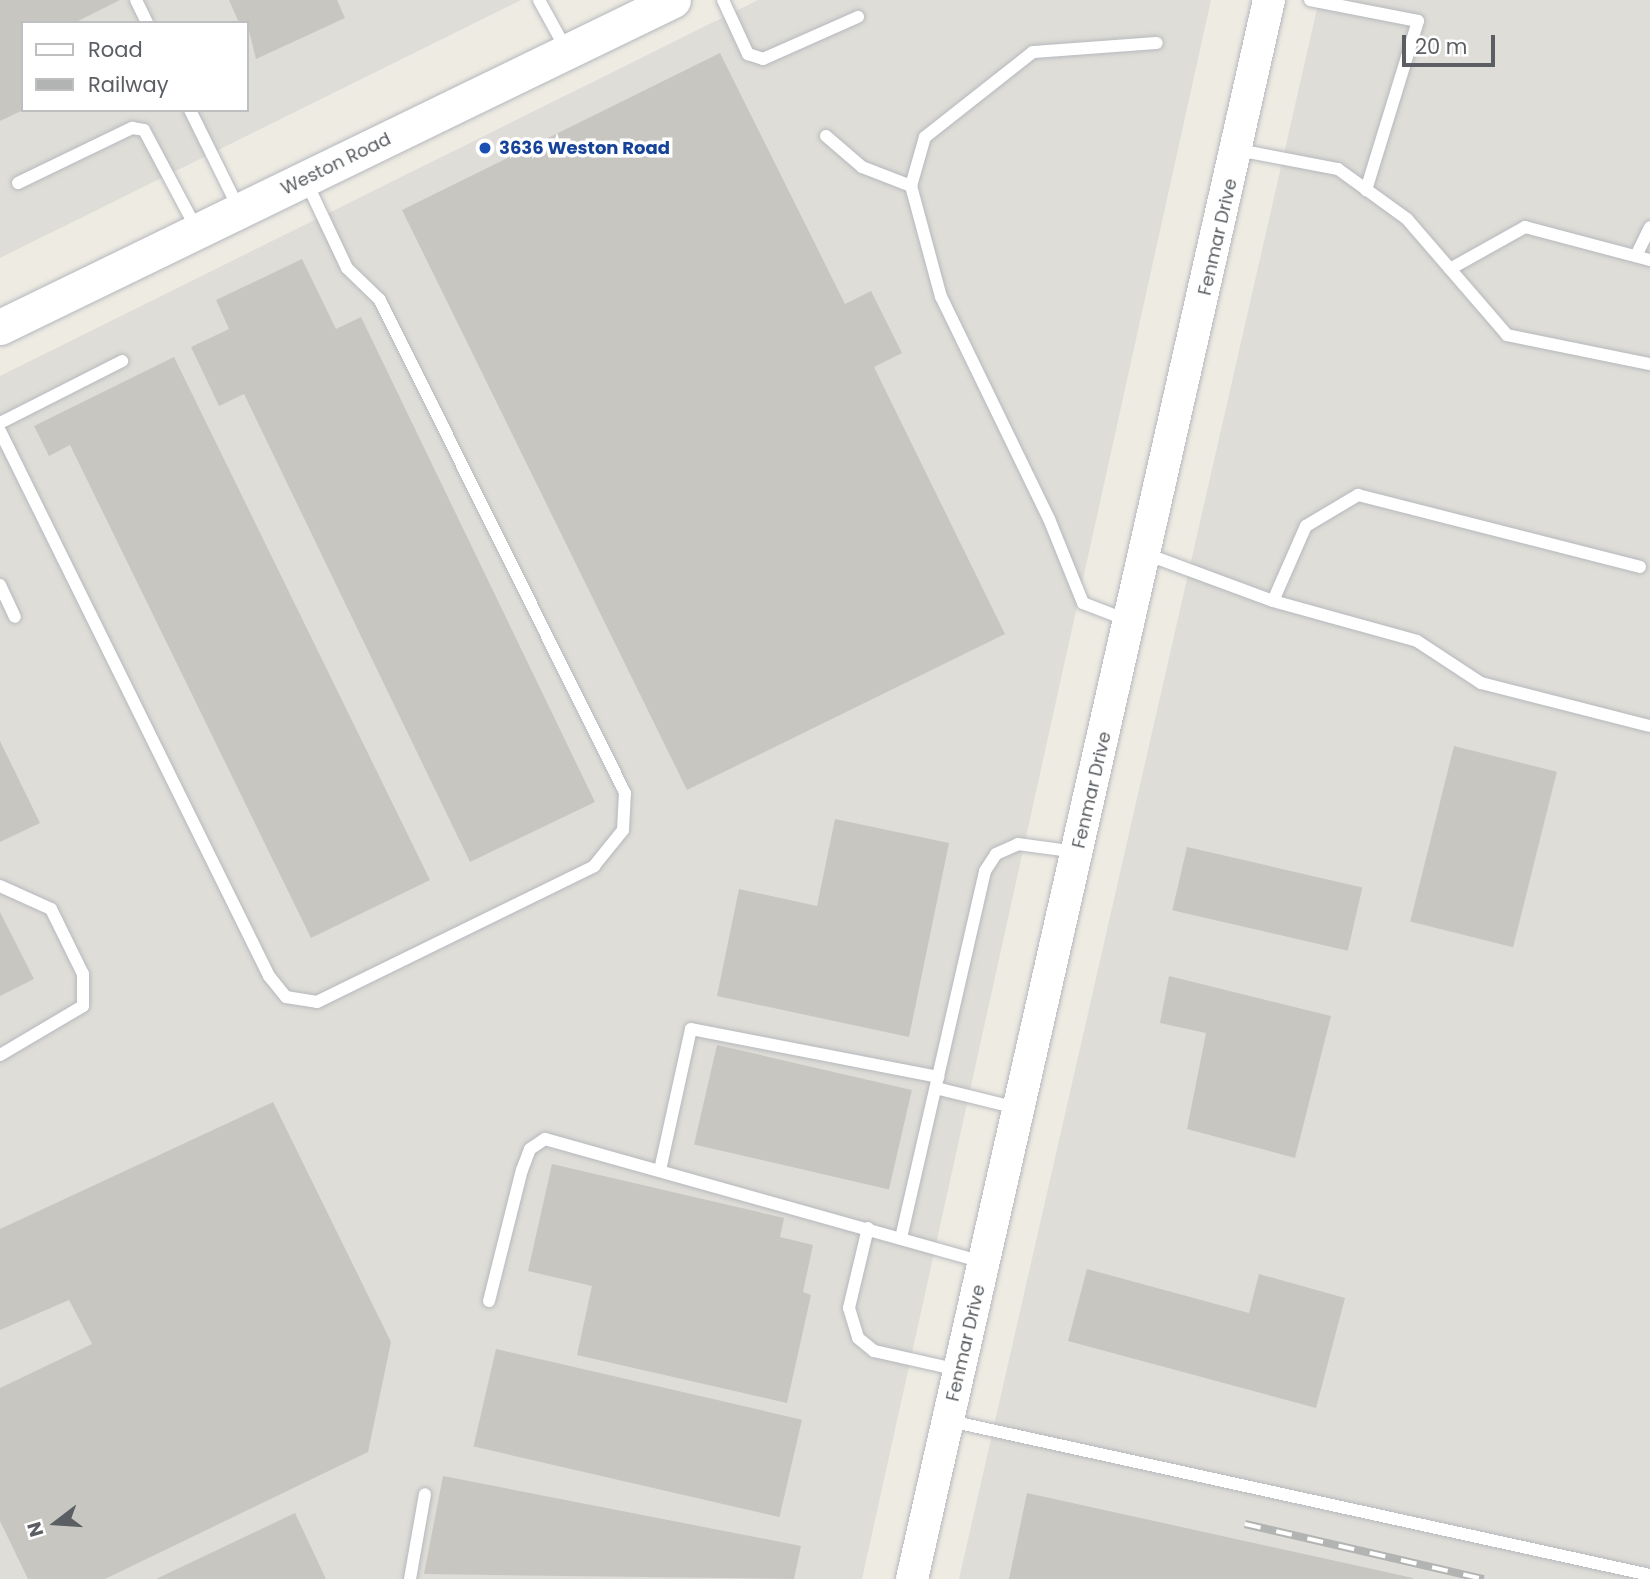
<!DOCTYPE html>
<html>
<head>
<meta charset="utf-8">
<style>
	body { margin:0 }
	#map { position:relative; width:1650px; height:1579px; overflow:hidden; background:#eeebe3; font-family:Poppins,sans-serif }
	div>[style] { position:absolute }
	.industrial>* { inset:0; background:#dfddd7 }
	.building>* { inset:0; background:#c8c6c0; transform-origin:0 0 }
	.roads { filter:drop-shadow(0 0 2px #b5b8bd) drop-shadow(0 0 2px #b5b8bd) }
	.service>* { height:12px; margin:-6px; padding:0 6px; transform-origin:6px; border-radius:6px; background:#fff }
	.tertiary>* { height:32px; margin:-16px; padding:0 16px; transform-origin:16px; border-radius:16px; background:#fff }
	.secondary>* { height:35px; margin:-17.5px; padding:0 17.5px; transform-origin:17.5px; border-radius:17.5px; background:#fff }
	.rail>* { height:8px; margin-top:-4px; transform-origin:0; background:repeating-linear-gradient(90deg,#fff 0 16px,#b2b3b3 0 32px); box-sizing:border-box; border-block:2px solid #b2b3b3 }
	.dots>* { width:19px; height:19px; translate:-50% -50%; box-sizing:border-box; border:4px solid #fff; border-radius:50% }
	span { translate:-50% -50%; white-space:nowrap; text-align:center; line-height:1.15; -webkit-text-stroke:7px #fff; paint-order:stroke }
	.transit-label { font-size:18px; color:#164399; font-weight:700 }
	.left { translate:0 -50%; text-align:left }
	.street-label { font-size:18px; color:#5b5f63 }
	.legend { position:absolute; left:21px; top:21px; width:228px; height:91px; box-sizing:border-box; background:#fff; border:2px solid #bdbfc1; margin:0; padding:9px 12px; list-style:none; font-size:21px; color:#5b5f63 }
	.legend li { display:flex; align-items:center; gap:14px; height:35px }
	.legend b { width:35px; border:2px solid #bdbfc1 }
	.north { position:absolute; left:21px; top:1488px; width:70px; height:70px; -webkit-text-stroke:5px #fff; paint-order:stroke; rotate:253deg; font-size:19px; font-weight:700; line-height:28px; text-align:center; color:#5b5f63 }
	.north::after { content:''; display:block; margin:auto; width:24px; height:32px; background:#5b5f63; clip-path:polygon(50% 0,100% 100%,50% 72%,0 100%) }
	.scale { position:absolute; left:1402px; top:35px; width:93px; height:32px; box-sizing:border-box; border:4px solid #5b5f63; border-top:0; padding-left:9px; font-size:21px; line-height:24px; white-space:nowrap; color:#5b5f63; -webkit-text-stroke:5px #fff; paint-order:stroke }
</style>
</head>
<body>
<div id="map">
	<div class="industrial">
		<i style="clip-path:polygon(evenodd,0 0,521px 0,0 258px,0 0,23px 23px,247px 23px,247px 110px,23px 110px,23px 23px)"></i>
		<i style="clip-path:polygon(758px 0,1211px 0,862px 1579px,0 1579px,0 376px)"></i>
		<i style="clip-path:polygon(1319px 0,1650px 0,1650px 1579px,959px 1579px)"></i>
	</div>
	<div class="building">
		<i style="clip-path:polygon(0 0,120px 0,74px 23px,23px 23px,23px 110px,0 121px)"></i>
		<i style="clip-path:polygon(229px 0,337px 0,345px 18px,256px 59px,247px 23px,239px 23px)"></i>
		<i style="clip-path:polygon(720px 53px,845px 304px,871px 291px,902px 353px,874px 367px,1005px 634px,687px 790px,402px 210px)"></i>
		<i style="clip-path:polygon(302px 259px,336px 329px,361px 317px,595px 802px,470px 862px,244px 394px,219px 406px,191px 347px,229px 329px,216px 300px)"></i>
		<i style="clip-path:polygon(174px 357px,430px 880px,311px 938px,70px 445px,49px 456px,34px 426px)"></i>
		<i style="clip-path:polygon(0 741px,40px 823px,0 842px)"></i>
		<i style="left:1454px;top:746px;width:106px;height:181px;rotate:14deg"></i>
		<i style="clip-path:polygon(835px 819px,949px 843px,909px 1037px,717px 996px,739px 889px,817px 906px)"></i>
		<i style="left:1187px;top:847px;width:180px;height:65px;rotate:13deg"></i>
		<i style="clip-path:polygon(0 912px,34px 979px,0 996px)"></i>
		<i style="clip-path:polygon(1169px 976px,1331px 1016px,1295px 1158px,1187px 1129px,1206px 1033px,1160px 1023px)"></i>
		<i style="left:717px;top:1045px;width:200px;height:102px;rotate:13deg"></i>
		<i style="clip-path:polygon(273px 1102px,391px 1342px,368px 1452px,105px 1579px,28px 1579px,0 1521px,0 1388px,92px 1344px,69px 1300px,0 1330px,0 1229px)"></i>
		<i style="clip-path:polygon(552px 1164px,784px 1218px,780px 1237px,813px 1245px,803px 1292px,811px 1295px,787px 1403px,577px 1355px,592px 1286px,528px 1271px)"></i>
		<i style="clip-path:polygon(1087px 1269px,1249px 1313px,1259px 1274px,1345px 1298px,1316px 1408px,1068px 1341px)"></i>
		<i style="left:496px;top:1349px;width:314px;height:100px;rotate:13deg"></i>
		<i style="clip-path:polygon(443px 1476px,801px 1546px,794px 1579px,424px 1574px)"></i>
		<i style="clip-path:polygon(1027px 1493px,1413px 1578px,1413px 1579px,1009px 1579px)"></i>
		<i style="clip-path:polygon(295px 1513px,326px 1579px,156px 1579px)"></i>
	</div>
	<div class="roads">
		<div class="service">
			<i style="left:136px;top:0;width:25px;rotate:64deg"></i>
			<i style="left:539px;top:0;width:58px;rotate:61.2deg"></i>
			<i style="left:723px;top:0;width:60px;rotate:65.2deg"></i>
			<i style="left:748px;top:54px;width:16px;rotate:18deg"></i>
			<i style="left:763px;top:59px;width:104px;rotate:-23.9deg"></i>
			<i style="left:1310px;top:0;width:110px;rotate:11deg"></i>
			<i style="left:1418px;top:21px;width:177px;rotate:107.1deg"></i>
			<i style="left:190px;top:110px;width:108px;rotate:63.7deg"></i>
			<i style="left:826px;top:136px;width:48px;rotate:40.7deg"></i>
			<i style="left:862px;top:167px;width:53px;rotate:21.2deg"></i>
			<i style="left:1238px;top:150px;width:102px;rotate:10.8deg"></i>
			<i style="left:1338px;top:169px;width:85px;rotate:35.9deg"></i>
			<i style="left:1407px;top:219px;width:153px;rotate:49.2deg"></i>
			<i style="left:1507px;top:335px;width:146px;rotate:11.5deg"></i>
			<i style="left:18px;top:183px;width:127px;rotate:-25.8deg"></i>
			<i style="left:132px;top:128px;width:12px;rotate:9deg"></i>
			<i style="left:144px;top:130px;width:111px;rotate:62deg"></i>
			<i style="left:1636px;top:256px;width:32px;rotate:-64deg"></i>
			<i style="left:1450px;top:269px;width:86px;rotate:-29.2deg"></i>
			<i style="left:1525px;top:227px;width:129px;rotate:14.8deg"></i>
			<i style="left:0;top:423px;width:137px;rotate:-26.9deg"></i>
			<i style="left:0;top:431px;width:608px;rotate:63.73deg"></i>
			<i style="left:269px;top:976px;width:27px;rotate:51deg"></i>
			<i style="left:286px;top:997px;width:31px;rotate:9deg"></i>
			<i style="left:317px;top:1002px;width:309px;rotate:-26.1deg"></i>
			<i style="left:594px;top:866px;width:46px;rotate:-51.1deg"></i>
			<i style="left:623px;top:830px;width:37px;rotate:-87deg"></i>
			<i style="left:625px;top:793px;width:551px;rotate:-116.43deg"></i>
			<i style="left:380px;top:300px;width:46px;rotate:-135.9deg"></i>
			<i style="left:347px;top:268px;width:98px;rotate:-115.3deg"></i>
			<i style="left:1146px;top:554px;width:135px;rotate:20.3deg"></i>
			<i style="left:1273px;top:601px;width:149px;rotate:15.5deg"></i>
			<i style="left:1417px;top:641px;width:77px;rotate:33.3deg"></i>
			<i style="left:1481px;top:683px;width:174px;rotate:14.3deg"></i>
			<i style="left:0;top:585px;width:35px;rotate:65deg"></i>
			<i style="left:1273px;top:601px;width:82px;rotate:-66.3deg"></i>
			<i style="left:1306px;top:526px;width:61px;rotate:-30.8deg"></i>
			<i style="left:1358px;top:495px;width:291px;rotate:14.3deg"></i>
			<i style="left:1127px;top:620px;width:47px;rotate:-158.9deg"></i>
			<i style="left:1083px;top:603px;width:91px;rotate:-112deg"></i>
			<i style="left:1049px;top:519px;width:247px;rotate:-115.9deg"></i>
			<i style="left:941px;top:297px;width:115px;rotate:-105.1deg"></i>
			<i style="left:911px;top:186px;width:51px;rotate:-74.1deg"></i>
			<i style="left:925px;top:137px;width:137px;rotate:-38.2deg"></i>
			<i style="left:1033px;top:52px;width:124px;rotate:-4.2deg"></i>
			<i style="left:0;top:886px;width:56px;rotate:24.3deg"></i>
			<i style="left:51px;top:909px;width:72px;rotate:63.8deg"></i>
			<i style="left:83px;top:974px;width:32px;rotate:90deg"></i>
			<i style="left:83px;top:1006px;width:96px;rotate:149.4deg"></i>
			<i style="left:936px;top:1088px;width:83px;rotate:13.9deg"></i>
			<i style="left:660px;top:1170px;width:144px;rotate:-77.6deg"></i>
			<i style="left:691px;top:1029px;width:252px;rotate:11deg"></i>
			<i style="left:868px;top:1228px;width:82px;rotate:103.4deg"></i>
			<i style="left:849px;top:1308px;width:31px;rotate:73deg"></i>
			<i style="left:858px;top:1338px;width:21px;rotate:39deg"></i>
			<i style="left:874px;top:1351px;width:87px;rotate:12.6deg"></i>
			<i style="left:901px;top:1238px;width:376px;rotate:-77.1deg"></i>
			<i style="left:985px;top:871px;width:20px;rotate:-57deg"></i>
			<i style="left:996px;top:854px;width:24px;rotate:-24deg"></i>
			<i style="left:1018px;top:844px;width:60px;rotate:7.7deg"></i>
			<i style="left:489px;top:1301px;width:135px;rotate:-75.9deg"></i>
			<i style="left:522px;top:1170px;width:22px;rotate:-69deg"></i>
			<i style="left:530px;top:1149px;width:18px;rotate:-34deg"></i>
			<i style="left:545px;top:1139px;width:456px;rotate:15.7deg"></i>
			<i style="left:950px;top:1421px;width:717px;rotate:12.41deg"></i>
			<i style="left:410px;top:1579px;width:86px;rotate:-80deg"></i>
		</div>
		<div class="tertiary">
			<i style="left:912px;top:1579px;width:1619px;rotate:-77.26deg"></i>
		</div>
		<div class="secondary">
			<i style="left:0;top:327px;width:748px;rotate:-25.91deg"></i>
		</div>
	</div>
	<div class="rail">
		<i style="left:1245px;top:1524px;width:245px;rotate:13deg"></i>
	</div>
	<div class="dots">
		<i style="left:485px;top:148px;background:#1a4fb4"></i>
	</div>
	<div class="transit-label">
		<span class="left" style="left:499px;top:148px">3636 Weston Road</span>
	</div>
	<div class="street-label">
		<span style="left:336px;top:164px;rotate:-26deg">Weston Road</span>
		<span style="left:1218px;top:237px;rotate:-77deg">Fenmar Drive</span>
		<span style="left:1092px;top:790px;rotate:-77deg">Fenmar Drive</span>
		<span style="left:966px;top:1343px;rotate:-77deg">Fenmar Drive</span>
	</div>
	<ul class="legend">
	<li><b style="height:9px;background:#fff"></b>Road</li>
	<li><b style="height:9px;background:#b2b3b3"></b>Railway</li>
	</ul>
	<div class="north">N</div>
	<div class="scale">20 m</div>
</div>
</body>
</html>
